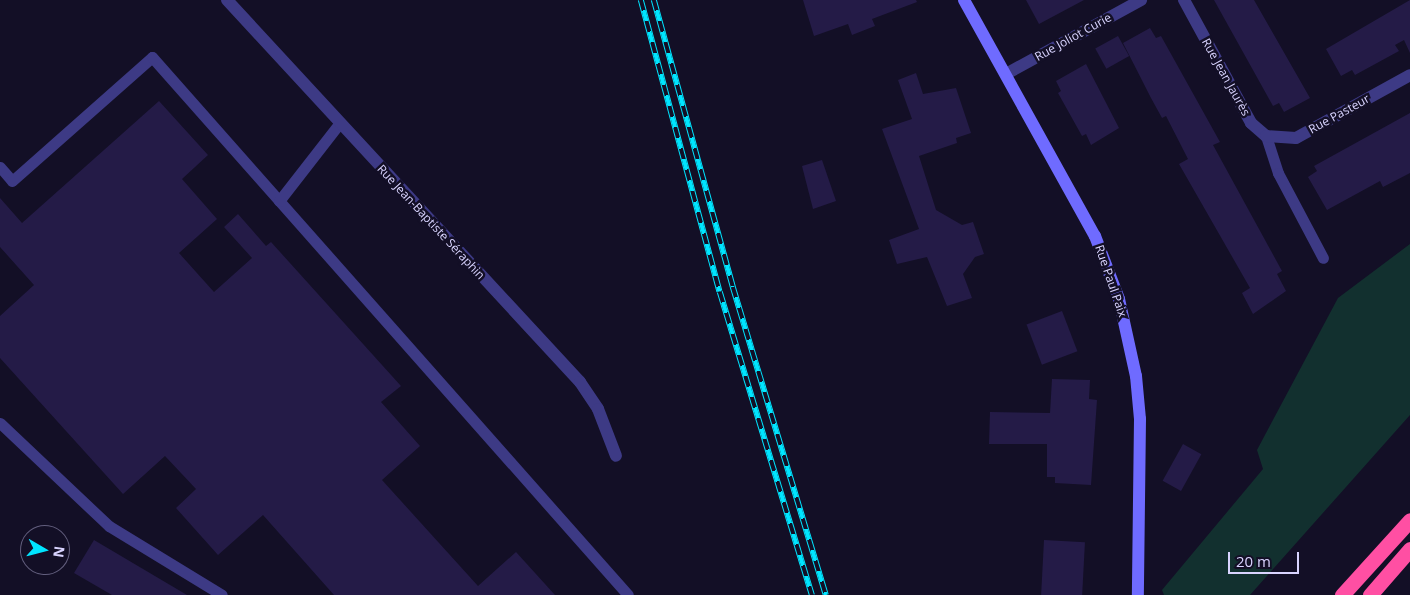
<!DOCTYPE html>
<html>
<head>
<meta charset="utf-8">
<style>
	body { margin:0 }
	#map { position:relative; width:1410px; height:595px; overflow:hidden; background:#130f26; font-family:"Open Sans",sans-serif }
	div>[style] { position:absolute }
	.green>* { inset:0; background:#12302f }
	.building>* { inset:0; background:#241b47; transform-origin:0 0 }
	.lane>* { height:11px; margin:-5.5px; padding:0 5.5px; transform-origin:5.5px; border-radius:5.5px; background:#3d3a85 }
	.street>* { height:12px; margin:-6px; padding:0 6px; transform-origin:6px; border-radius:6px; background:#3d3a85 }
	.secondary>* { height:12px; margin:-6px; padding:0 6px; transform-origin:6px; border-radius:6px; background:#6f6bff }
	.highway>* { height:15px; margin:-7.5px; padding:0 7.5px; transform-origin:7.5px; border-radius:7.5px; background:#ff4fa3 }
	.rail>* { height:5.5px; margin-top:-2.75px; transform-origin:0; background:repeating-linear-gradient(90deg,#130f26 0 11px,#00e5ff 0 22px); box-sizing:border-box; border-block:1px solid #00e5ff }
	span { translate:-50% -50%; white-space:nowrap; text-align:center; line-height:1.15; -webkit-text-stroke:5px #130f26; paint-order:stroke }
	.street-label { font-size:12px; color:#d9d4ff }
	.north { position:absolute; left:20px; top:525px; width:50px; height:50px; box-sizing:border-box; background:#130f26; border:1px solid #625e7d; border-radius:50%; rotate:98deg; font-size:14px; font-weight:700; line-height:20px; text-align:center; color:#d9d4ff }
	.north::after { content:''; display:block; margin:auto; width:18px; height:22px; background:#00e5ff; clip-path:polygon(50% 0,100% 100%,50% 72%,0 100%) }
	.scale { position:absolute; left:1228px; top:552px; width:71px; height:22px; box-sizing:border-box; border:2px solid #d9d4ff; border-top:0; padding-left:6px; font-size:15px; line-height:18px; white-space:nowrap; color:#d9d4ff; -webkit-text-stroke:4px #130f26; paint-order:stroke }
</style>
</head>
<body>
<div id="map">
	<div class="green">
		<i style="clip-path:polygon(1410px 244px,1410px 415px,1250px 595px,1164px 595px,1162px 590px,1263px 469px,1257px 450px,1338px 298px)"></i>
	</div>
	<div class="building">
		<i style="clip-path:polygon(803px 0,916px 0,917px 2px,872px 19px,875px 26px,852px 35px,848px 24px,814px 36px)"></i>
		<i style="clip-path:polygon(1026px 0,1084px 0,1039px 24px)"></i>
		<i style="clip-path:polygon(1214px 0,1254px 0,1310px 98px,1284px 112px,1279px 103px,1273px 106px)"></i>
		<i style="clip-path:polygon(1410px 0,1410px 53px,1404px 40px,1395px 45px,1399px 51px,1355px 75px,1352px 70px,1341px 76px,1326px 49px)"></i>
		<i style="clip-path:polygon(1150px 28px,1156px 38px,1161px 36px,1220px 142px,1213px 145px,1282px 271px,1277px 274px,1286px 291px,1253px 314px,1242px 293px,1250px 288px,1179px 164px,1188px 159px,1166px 116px,1162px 118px,1151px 98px,1123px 43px)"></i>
		<i style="left:1118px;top:36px;width:23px;height:26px;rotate:61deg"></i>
		<i style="clip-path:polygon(1086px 64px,1119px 128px,1091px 145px,1086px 134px,1082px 136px,1058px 93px,1061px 91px,1056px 81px)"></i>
		<i style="clip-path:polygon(916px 73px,923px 94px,956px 88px,971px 133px,956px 138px,957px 143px,919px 156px,936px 210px,962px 225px,973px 222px,984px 254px,975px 257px,963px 274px,972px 298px,947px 306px,927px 257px,897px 264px,889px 240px,919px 229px,882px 129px,912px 119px,898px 80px)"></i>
		<i style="clip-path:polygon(159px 101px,208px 155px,182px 179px,217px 219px,179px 253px,214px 292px,252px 258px,224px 227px,238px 214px,266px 246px,271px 242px,401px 386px,381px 402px,420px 446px,382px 480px,478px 586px,516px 552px,555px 595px,334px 595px,263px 515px,218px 555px,176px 508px,196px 489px,165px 456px,123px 494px,0 358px,0 316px,34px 285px,0 247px,0 198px,22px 223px)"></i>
		<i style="clip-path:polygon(1410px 113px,1410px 173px,1383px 187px,1380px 181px,1327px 210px,1308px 177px,1317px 171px,1314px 166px)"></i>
		<i style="clip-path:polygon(822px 160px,836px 201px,813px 209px,802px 166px)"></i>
		<i style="left:1062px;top:311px;width:43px;height:38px;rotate:69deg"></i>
		<i style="clip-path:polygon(1052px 379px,1090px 380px,1089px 399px,1097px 400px,1091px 485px,1055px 483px,1055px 477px,1047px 477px,1047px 444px,989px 444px,990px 412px,1050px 413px)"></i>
		<i style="left:1183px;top:444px;width:21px;height:42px;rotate:29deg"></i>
		<i style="clip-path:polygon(94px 540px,187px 595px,112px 595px,74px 573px)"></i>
		<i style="left:1044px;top:540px;width:41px;height:55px;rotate:3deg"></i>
	</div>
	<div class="lane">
		<i style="left:1266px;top:136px;width:39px;rotate:72deg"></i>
		<i style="left:1278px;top:173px;width:96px;rotate:62.1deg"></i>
		<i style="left:0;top:167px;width:18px;rotate:49deg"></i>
		<i style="left:12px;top:181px;width:187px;rotate:-41.5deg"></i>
		<i style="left:152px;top:57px;width:718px;rotate:48.5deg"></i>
		<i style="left:279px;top:201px;width:98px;rotate:-52.1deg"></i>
		<i style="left:0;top:423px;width:150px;rotate:43.4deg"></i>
		<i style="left:109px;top:526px;width:132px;rotate:31.4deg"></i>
	</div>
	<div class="street">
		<i style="left:227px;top:0;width:520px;rotate:47.26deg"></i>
		<i style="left:580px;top:382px;width:32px;rotate:56deg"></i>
		<i style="left:598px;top:409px;width:50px;rotate:69deg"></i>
		<i style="left:1184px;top:0;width:140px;rotate:61.4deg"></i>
		<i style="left:1251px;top:123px;width:20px;rotate:41deg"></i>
		<i style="left:1266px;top:136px;width:30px;rotate:4deg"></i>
		<i style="left:1296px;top:138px;width:130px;rotate:-28.9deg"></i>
		<i style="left:1006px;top:74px;width:154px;rotate:-28.7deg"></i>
	</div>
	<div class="secondary">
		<i style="left:964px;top:0;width:270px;rotate:61deg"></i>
		<i style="left:1095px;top:236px;width:67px;rotate:69.1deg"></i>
		<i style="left:1119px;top:299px;width:79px;rotate:77.6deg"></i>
		<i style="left:1136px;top:376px;width:43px;rotate:84.7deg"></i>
		<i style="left:1140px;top:419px;width:176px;rotate:90.7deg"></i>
	</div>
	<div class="highway">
		<i style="left:1342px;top:595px;width:101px;rotate:-47.8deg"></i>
		<i style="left:1370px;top:595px;width:61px;rotate:-49deg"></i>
	</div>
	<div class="rail">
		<i style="left:641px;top:0;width:302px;rotate:74.9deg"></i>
		<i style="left:720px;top:292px;width:317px;rotate:73.1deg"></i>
		<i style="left:654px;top:0;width:298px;rotate:74.6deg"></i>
		<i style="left:733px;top:287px;width:322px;rotate:73.2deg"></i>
	</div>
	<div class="street-label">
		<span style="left:1073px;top:37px;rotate:-29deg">Rue Joliot Curie</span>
		<span style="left:1226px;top:77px;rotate:61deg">Rue Jean Jaurès</span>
		<span style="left:1339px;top:114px;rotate:-29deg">Rue Pasteur</span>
		<span style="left:431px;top:222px;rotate:47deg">Rue Jean-Baptiste Séraphin</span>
		<span style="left:1111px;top:281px;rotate:71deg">Rue Paul Paix</span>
	</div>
	<div class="north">N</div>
	<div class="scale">20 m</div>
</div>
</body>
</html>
